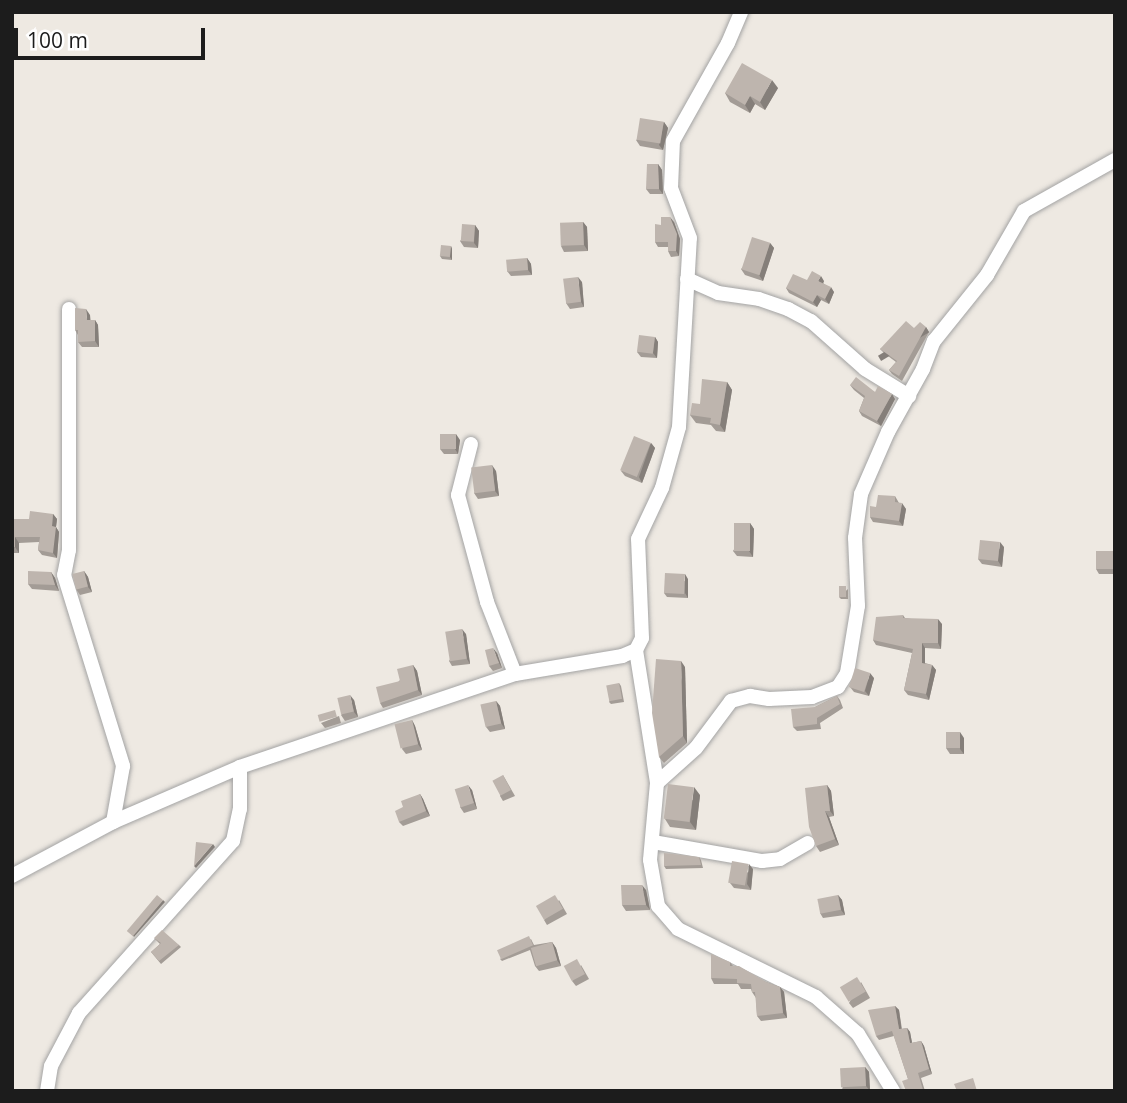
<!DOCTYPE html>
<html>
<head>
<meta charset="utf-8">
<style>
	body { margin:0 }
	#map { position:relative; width:1127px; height:1103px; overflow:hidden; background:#eee9e2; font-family:"Open Sans",sans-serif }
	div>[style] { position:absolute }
	.roads { filter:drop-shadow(0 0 2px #a3a3a3) drop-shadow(0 0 2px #a3a3a3) }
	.minor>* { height:14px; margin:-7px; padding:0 7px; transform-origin:7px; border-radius:7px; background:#fff }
	.wall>* { inset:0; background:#a39c96 }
	.shaded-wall>* { inset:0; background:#857f7a; transform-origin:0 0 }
	.building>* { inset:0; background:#beb5ae; transform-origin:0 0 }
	span { translate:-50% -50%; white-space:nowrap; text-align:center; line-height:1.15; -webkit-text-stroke:7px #fff; paint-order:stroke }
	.frame { position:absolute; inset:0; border:14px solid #1c1c1c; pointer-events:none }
	.scale { position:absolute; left:14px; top:28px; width:191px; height:32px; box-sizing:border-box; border:4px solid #1c1c1c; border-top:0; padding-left:9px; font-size:21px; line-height:24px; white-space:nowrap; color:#1c1c1c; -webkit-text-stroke:5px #fff; paint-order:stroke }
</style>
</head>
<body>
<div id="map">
	<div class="roads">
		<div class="minor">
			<i style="left:687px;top:279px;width:34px;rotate:24deg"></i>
			<i style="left:718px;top:293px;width:41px;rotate:8.3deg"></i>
			<i style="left:759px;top:299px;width:31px;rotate:19deg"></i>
			<i style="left:788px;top:309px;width:26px;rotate:28deg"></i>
			<i style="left:811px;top:321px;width:72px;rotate:41.6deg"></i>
			<i style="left:865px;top:369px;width:52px;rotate:31.5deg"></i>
			<i style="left:69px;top:309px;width:241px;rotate:90deg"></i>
			<i style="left:69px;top:550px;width:25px;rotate:101deg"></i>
			<i style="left:64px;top:575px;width:200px;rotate:72.8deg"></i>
			<i style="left:123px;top:766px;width:57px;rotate:100.1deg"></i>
			<i style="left:471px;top:444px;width:53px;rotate:104.3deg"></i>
			<i style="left:458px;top:495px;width:111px;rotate:74.8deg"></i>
			<i style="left:487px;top:602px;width:77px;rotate:68.7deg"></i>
			<i style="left:636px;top:650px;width:135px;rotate:81deg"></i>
			<i style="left:657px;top:783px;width:77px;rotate:95.2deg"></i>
			<i style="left:650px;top:860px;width:47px;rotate:80.1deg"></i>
			<i style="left:658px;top:906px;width:30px;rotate:49deg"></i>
			<i style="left:678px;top:929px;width:154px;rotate:26.2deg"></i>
			<i style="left:816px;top:997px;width:56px;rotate:41.4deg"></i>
			<i style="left:858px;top:1034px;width:67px;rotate:58.4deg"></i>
			<i style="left:657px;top:783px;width:52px;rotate:-41.9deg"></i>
			<i style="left:696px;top:748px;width:59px;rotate:-53.3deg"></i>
			<i style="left:731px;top:701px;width:20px;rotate:-15deg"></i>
			<i style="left:750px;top:696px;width:19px;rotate:9deg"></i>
			<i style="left:769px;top:699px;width:43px;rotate:-2.7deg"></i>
			<i style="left:812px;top:697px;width:28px;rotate:-21deg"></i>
			<i style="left:838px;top:687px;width:17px;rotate:-57deg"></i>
			<i style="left:847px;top:673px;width:68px;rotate:-80.7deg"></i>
			<i style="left:858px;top:606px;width:68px;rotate:-92.5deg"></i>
			<i style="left:855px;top:538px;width:44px;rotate:-82.2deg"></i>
			<i style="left:861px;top:494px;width:68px;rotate:-66.5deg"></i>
			<i style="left:888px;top:432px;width:72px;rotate:-60.9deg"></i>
			<i style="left:923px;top:369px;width:30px;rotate:-69deg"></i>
			<i style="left:934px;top:341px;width:85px;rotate:-51.2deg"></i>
			<i style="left:987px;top:275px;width:74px;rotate:-60deg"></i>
			<i style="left:1024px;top:211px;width:104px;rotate:-29.3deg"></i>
			<i style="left:653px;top:842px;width:111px;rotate:9.9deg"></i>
			<i style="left:762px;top:861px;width:18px;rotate:-6deg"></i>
			<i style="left:780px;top:859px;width:32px;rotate:-30deg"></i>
			<i style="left:12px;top:876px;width:115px;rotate:-28.1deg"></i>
			<i style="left:113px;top:822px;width:138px;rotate:-23.4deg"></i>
			<i style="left:240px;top:767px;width:290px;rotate:-18.7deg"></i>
			<i style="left:515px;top:674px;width:109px;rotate:-9.5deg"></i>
			<i style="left:622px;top:656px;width:15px;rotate:-23deg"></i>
			<i style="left:636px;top:650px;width:13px;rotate:-63deg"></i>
			<i style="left:642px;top:638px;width:99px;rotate:-92.3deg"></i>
			<i style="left:638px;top:539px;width:56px;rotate:-64.8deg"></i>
			<i style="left:662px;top:488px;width:63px;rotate:-74.4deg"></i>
			<i style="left:679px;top:427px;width:189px;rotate:-86.7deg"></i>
			<i style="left:690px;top:238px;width:53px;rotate:-110.8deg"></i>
			<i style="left:671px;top:188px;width:47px;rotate:-87.6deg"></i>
			<i style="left:673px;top:141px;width:112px;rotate:-60.7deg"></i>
			<i style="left:728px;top:43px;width:34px;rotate:-67deg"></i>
			<i style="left:47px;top:1091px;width:25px;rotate:-81deg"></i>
			<i style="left:51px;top:1066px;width:60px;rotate:-62.2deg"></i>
			<i style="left:79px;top:1013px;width:231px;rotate:-48.2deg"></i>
			<i style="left:233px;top:841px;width:33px;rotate:-78deg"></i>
			<i style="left:240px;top:809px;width:42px;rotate:-90deg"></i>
		</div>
	</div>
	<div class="wall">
		<i style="clip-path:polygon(778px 88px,765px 110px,755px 104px,750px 113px,730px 102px,725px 93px)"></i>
		<i style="clip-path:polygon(664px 122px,668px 128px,663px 150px,640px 146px,636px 140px)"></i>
		<i style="clip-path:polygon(658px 164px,662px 170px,663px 194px,650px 194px,646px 189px)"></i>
		<i style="clip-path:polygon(583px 222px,587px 227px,588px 251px,564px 252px,561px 246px)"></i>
		<i style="clip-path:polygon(674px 222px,680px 239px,679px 256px,671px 257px,668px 251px,668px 247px,658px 247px,655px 242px,661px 225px)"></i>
		<i style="clip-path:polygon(475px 225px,479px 231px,478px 248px,464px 247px,460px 241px)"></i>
		<i style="clip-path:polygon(770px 243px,774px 248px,763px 281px,745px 275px,741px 269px)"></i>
		<i style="clip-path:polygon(451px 246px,452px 249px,452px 260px,442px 259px,440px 256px)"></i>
		<i style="clip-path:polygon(527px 258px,531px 264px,532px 275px,511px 276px,507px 271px)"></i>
		<i style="clip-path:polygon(824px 281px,823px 283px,834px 292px,829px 304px,821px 300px,817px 307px,789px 293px,786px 288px)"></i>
		<i style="clip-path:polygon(582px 282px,584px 307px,570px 309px,566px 303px)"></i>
		<i style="clip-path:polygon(90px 315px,90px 320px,95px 320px,98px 325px,99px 347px,82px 347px,78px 342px,78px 335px,75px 330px)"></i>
		<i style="clip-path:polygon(926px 327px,929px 332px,902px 381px,892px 374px,889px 370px,896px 362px,884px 353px,880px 349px,914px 328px)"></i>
		<i style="clip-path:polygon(655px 337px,658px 342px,657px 358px,641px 357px,637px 352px)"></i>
		<i style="clip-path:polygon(727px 382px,732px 390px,725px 432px,716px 431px,711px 425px,696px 423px,690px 415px,700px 404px)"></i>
		<i style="clip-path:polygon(850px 385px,875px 392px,895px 399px,881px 426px,862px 416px,859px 411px,864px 398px,854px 390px)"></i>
		<i style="clip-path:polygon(460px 440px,458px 454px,444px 454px,440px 449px)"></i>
		<i style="clip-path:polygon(651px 443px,655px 448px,642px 483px,625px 476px,621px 471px)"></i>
		<i style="clip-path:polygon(496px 471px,499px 496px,478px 499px,474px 493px)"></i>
		<i style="clip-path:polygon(895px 496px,899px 503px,906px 509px,903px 526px,873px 522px,870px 517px,876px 507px)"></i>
		<i style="clip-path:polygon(53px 514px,57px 519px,56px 527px,59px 532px,57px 558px,42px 555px,38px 550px,39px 542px,19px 543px,19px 553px,12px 553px,12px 519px,29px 519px)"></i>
		<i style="clip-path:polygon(750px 523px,754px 529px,753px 557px,737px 556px,733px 551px)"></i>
		<i style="clip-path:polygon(1004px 547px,1002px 567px,982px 564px,978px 559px)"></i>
		<i style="clip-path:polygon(1115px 551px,1115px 574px,1099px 574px,1096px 569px)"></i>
		<i style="clip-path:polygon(84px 571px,88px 577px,92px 592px,80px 595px,76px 589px)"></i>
		<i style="clip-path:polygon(51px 572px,55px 578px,59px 591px,32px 589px,28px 584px)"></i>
		<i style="clip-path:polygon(688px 579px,688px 598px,667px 597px,664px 593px)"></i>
		<i style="clip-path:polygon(848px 589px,848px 599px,841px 599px,839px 597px)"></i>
		<i style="clip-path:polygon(903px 615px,905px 618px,942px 624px,941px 649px,925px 648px,925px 663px,932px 665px,936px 670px,929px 700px,908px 695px,904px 690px,912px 653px,876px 645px,873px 640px)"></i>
		<i style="clip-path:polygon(466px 634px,470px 664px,452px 666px,449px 661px)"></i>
		<i style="clip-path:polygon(497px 653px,502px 668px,493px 671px,489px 666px)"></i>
		<i style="clip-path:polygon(413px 665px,417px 671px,422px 695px,383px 708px,380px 703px)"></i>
		<i style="clip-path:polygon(685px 667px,687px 743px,664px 763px,659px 757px)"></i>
		<i style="clip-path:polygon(874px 678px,869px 696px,854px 692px,850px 687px)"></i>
		<i style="clip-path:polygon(619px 683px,621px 686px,624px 702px,611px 704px,609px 702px)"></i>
		<i style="clip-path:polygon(837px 696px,840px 700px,843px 708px,820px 723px,821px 729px,797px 731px,793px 727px,815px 707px)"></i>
		<i style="clip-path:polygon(354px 700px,358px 717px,345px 721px,341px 715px)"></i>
		<i style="clip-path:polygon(496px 701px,500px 706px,505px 729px,490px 732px,486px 727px)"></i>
		<i style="clip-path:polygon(339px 716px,341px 723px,325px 728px,321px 723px)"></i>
		<i style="clip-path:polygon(412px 720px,415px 726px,422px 750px,406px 754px,402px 749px)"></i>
		<i style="clip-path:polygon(964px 738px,964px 754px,950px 754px,946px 748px)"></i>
		<i style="clip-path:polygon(503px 775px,515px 796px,503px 801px,500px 796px)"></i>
		<i style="clip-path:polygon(827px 785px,831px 791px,834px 816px,829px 817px,839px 845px,820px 852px,816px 846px)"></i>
		<i style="clip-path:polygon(472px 790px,477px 809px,464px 813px,460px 807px)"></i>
		<i style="clip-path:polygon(420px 794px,423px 799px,430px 816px,403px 826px,399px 822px,403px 807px)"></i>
		<i style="clip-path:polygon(700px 795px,696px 830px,670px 827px,665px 819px)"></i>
		<i style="clip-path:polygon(699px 857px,701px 860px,703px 868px,666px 869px,664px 866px)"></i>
		<i style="clip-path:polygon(753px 869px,751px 890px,734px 888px,730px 883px)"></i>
		<i style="clip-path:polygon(646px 890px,650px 910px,626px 911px,622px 905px)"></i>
		<i style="clip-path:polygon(838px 895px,842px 900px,845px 915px,823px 918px,820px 913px)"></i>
		<i style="clip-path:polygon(559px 900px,567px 914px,547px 925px,544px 920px)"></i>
		<i style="clip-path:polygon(154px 938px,179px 945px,181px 947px,161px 964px,151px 952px,160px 944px)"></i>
		<i style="clip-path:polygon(531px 939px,534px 945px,552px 942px,556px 948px,561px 966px,539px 971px,535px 966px,530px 950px,502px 961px,500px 959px)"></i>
		<i style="clip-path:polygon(730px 962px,733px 966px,766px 982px,780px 987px,784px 992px,787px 1018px,761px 1021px,757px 1016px,756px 998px,752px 992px,751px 989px,741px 989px,738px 984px,714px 984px,711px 978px)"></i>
		<i style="clip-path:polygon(581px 965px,589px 979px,576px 986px,572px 981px)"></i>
		<i style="clip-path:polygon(861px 982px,870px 998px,853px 1008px,849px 1003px)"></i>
		<i style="clip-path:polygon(895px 1006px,899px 1010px,902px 1029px,907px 1028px,910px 1032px,912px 1043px,921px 1041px,924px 1046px,932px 1074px,921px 1078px,925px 1091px,906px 1091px,908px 1079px,894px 1036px,879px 1040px,876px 1036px)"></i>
		<i style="clip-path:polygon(865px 1067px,869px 1072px,870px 1091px,844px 1091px,842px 1088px)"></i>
	</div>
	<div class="shaded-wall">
		<i style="clip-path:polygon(772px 80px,778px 88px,765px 110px,760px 102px)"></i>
		<i style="clip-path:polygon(750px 96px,755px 104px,750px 113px,745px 105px)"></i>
		<i style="clip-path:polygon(664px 122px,668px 128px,663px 150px,659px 145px)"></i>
		<i style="clip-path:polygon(658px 164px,662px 170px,663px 194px,659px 189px)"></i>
		<i style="clip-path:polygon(670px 217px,674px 222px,680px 239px,679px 256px,676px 251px)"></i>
		<i style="clip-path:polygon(583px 222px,587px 227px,588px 251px,584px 245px)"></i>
		<i style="clip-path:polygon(475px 225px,479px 231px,478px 248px,474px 243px)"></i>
		<i style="clip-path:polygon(770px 243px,774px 248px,763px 281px,759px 275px)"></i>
		<i style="clip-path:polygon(451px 246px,452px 249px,452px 260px,450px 257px)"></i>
		<i style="clip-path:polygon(527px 258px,531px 264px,532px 275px,528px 270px)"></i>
		<i style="clip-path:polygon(821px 276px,824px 281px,822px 286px,818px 281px)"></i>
		<i style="clip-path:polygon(578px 277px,582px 282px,584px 307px,581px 302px)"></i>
		<i style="clip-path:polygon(831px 287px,834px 292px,829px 304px,825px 299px)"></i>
		<i style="clip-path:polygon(817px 295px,821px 300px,817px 307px,813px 302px)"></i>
		<i style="clip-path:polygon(86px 309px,90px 315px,91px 325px,87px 320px)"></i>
		<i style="clip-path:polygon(95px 320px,98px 325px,99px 347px,95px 341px)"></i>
		<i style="left:926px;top:327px;width:6px;height:56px;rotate:59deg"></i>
		<i style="clip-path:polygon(655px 337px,658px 342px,657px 358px,653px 353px)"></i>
		<i style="clip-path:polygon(727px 382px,732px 390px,725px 432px,720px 425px)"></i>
		<i style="clip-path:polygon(892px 394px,895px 399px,881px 426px,877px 421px)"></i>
		<i style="clip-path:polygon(456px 434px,460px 440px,458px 454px,455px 449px)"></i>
		<i style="clip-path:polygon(651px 443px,655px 448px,642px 483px,639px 477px)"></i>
		<i style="clip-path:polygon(492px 465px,496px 471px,499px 496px,495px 491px)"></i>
		<i style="clip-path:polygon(902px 503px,906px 509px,903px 526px,899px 521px)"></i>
		<i style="clip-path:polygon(53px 514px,57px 519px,56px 527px,59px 532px,57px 558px,53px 553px,52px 526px)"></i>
		<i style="clip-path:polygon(750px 523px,754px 529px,753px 557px,749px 551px)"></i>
		<i style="clip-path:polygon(15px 537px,19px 543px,19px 553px,15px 547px)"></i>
		<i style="clip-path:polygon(1000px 542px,1004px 547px,1002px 567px,998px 561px)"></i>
		<i style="clip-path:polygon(84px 571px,88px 577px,92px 592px,88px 587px)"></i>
		<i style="clip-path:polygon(51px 572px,55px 578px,59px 591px,55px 585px)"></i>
		<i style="clip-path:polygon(685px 574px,688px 579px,688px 598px,685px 593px)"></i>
		<i style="clip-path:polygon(938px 619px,942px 624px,941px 649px,938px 643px)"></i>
		<i style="clip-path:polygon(462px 629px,466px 634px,470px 664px,467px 659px)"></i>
		<i style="clip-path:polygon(922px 643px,925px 648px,925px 668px,922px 663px)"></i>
		<i style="clip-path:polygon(493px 648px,497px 653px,502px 668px,499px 663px)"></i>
		<i style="clip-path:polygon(681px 661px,685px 667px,687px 743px,683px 736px)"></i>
		<i style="clip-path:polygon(413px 665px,417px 671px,422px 695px,418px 690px)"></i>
		<i style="clip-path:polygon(932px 665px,936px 670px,929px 700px,926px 694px)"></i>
		<i style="clip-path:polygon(870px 673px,874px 678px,869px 696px,865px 691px)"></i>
		<i style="clip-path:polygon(350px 695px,354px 700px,358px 717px,354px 712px)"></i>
		<i style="clip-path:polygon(496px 701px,500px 706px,505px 729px,501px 723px)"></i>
		<i style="clip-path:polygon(412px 720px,415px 726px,422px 750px,418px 744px)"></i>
		<i style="clip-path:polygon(960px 732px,964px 738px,964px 754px,960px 749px)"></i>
		<i style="clip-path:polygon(468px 785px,472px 790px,477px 809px,474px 803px)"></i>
		<i style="clip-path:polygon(827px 785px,831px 791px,834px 816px,830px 811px)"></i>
		<i style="clip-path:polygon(694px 787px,700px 795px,696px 830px,690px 822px)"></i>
		<i style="clip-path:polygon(420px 794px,423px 799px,430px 816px,426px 811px)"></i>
		<i style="clip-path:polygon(825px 811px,829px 817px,839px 845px,835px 839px)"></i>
		<i style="clip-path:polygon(213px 844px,215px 847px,196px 868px,194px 866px)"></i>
		<i style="clip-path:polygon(749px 864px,753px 869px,751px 890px,747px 884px)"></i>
		<i style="clip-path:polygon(642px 885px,646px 890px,650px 910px,646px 905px)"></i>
		<i style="clip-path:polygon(838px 895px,842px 900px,845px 915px,841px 910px)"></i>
		<i style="clip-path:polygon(163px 900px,165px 902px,134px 937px,132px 934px)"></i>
		<i style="clip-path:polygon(552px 942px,556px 948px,561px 966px,557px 960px)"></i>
		<i style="clip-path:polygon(780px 987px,784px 992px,787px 1018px,783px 1013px)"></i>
		<i style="clip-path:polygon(895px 1006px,899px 1010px,902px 1034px,899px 1029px)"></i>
		<i style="clip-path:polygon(907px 1028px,910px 1032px,913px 1048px,910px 1043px)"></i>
		<i style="clip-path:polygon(921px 1041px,924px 1046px,932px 1074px,929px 1069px)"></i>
		<i style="clip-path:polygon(865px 1067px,869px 1072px,870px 1091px,866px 1086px)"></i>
	</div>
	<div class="building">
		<i style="clip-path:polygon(742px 63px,772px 80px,760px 102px,750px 96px,745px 105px,725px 93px)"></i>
		<i style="left:640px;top:118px;width:24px;height:22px;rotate:9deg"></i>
		<i style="clip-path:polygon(647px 164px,658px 164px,659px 189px,646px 189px)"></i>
		<i style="clip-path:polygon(661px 217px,670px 217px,677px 234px,676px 251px,668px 251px,668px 242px,655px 242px,655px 224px,661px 225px)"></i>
		<i style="left:583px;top:222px;width:23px;height:23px;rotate:88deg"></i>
		<i style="left:462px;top:224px;width:13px;height:17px;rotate:4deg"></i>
		<i style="left:752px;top:237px;width:19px;height:34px;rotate:18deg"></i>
		<i style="left:441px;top:245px;width:10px;height:11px;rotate:6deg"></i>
		<i style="left:527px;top:258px;width:12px;height:21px;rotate:85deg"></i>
		<i style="clip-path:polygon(812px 271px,821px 276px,818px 281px,831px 287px,825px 299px,817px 295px,813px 302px,786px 288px,793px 274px,807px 280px)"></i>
		<i style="left:578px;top:277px;width:25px;height:15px;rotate:83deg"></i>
		<i style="clip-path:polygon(75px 308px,86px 309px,87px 320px,95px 320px,95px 341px,78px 342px,78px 330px,75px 330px)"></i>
		<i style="clip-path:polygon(906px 321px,914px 328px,920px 322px,926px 327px,899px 376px,889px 370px,897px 361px,880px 349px)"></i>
		<i style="left:639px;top:335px;width:16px;height:17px;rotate:7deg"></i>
		<i style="clip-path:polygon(856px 377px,875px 392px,878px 386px,892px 394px,877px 421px,859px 411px,865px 396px,850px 385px)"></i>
		<i style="clip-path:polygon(702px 379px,727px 382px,720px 425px,710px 423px,711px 418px,690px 415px,692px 403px,700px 404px)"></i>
		<i style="left:440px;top:434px;width:16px;height:15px"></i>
		<i style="left:634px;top:436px;width:18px;height:37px;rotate:22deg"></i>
		<i style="left:492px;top:465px;width:26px;height:21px;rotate:83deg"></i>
		<i style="clip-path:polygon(878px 495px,895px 496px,895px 502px,902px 503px,899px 521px,870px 517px,870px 506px,876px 507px)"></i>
		<i style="clip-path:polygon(30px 511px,53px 514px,52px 526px,56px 527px,53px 553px,38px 550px,40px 537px,15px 537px,15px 547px,12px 547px,12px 519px,29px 519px)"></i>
		<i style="left:734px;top:523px;width:16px;height:28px"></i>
		<i style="left:980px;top:540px;width:20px;height:19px;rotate:6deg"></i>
		<i style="left:1096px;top:551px;width:19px;height:18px"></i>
		<i style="clip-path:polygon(28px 571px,51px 572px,55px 585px,28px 584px)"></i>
		<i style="left:84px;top:571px;width:16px;height:12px;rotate:76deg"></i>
		<i style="left:665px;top:573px;width:20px;height:20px;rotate:3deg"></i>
		<i style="left:839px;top:586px;width:7px;height:11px"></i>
		<i style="clip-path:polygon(903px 615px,903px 618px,938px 619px,938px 643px,922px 643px,922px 663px,932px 665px,926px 694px,904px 690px,913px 649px,873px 640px,876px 617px)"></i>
		<i style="left:462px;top:629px;width:30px;height:17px;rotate:81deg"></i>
		<i style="clip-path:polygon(493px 648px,499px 663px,489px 666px,485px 650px)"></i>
		<i style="clip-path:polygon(656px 659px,681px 661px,683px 736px,659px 757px,652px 713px)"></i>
		<i style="clip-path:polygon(413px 665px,418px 690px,380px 703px,376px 687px,400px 681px,397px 669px)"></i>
		<i style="left:855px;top:668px;width:16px;height:20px;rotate:18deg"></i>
		<i style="left:619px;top:683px;width:16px;height:13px;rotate:79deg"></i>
		<i style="left:350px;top:695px;width:17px;height:13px;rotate:77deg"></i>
		<i style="clip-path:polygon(837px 696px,840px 704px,817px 718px,817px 724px,793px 727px,791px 709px,815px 707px)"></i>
		<i style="left:496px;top:701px;width:23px;height:16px;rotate:77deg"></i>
		<i style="left:335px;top:710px;width:7px;height:18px;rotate:74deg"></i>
		<i style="left:412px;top:720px;width:25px;height:18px;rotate:76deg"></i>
		<i style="left:946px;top:732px;width:14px;height:16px"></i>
		<i style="left:503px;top:775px;width:17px;height:12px;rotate:62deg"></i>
		<i style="left:668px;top:784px;width:26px;height:35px;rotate:7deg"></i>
		<i style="left:468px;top:785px;width:19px;height:14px;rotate:72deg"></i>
		<i style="clip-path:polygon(827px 785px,830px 811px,825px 811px,835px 839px,816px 846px,809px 827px,805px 788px)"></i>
		<i style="clip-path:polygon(420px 794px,426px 811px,399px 822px,395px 811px,403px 807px,401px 801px)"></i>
		<i style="clip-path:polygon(196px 842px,213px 844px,194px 866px)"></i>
		<i style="clip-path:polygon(664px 853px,699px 857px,701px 865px,664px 866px)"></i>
		<i style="left:732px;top:861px;width:17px;height:22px;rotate:10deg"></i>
		<i style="clip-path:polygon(621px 885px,642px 885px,646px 905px,622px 905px)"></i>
		<i style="left:157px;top:895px;width:8px;height:47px;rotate:40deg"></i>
		<i style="left:555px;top:895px;width:16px;height:22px;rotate:60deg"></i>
		<i style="left:838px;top:895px;width:15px;height:21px;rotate:79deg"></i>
		<i style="clip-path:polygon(162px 930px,179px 945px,159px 961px,151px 952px,161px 943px,154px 938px)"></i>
		<i style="left:529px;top:936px;width:10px;height:35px;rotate:66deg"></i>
		<i style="left:552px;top:942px;width:19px;height:22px;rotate:74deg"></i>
		<i style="clip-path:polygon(711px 954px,730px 962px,730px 966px,739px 966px,766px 982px,780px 987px,783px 1013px,757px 1016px,755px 992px,752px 992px,751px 984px,737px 983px,737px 979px,711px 978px)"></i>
		<i style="left:577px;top:959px;width:17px;height:15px;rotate:62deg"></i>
		<i style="left:857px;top:977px;width:17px;height:20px;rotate:59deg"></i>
		<i style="clip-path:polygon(895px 1006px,899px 1029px,907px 1028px,910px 1043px,921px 1041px,929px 1069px,918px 1073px,923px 1090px,920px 1091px,906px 1091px,902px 1081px,908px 1079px,892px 1031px,876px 1036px,868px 1010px)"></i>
		<i style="left:865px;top:1067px;width:19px;height:25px;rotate:87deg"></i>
		<i style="clip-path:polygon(973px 1078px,977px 1091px,957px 1091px,954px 1084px)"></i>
	</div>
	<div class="frame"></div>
	<div class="scale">100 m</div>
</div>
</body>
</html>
